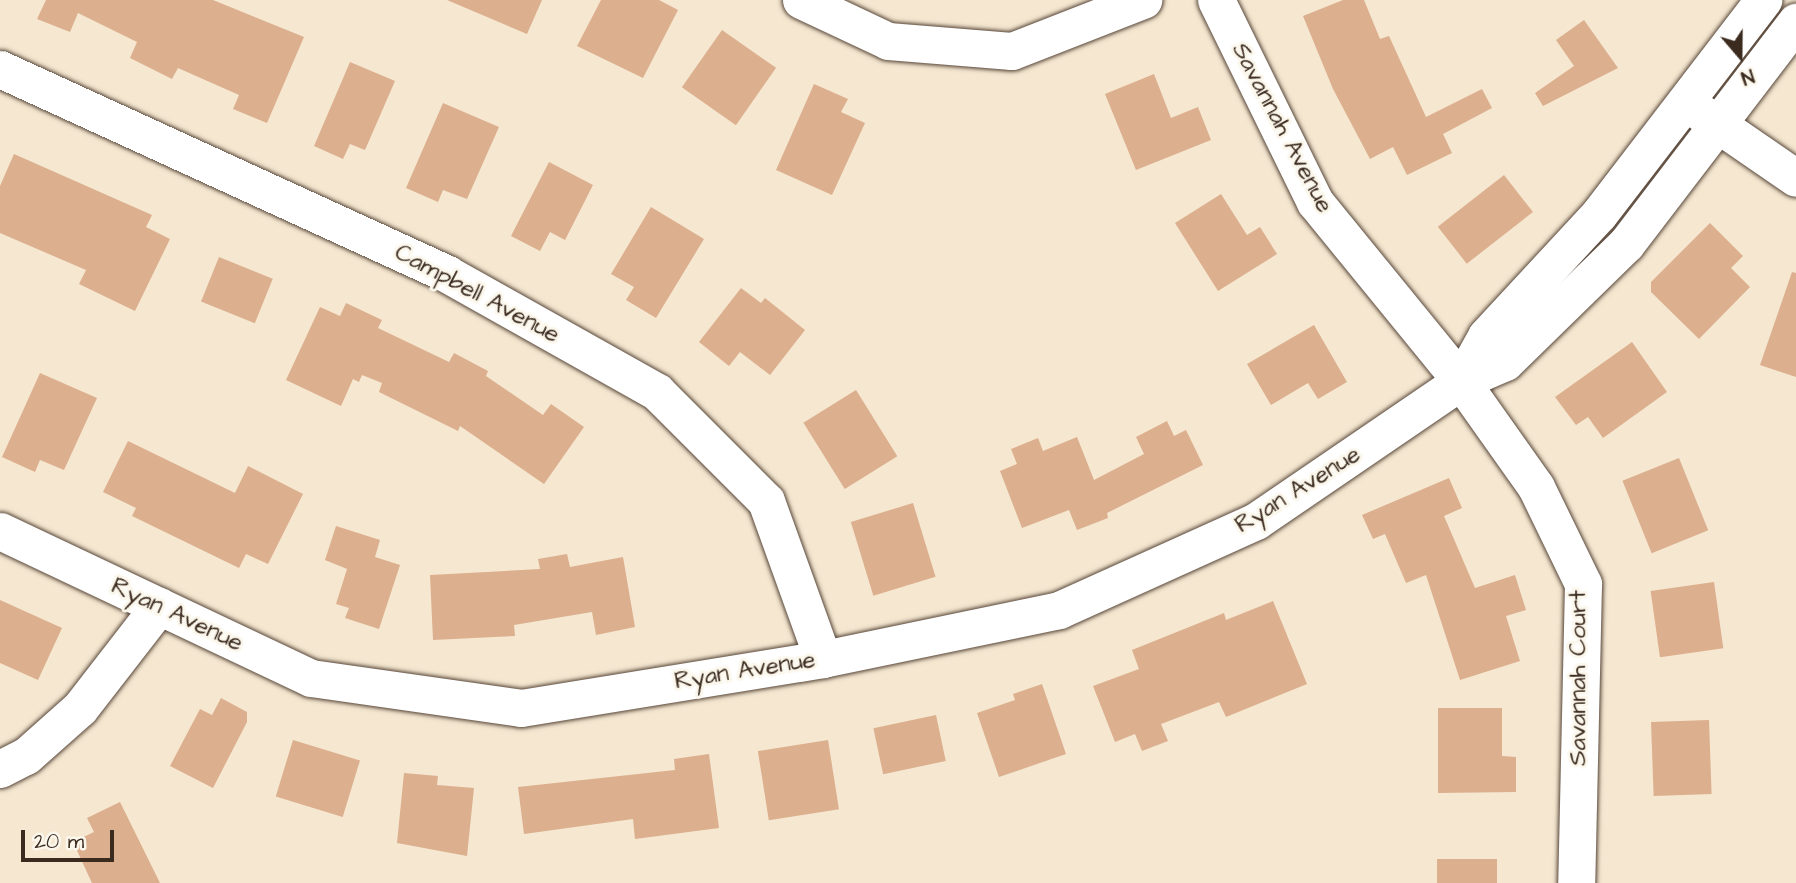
<!DOCTYPE html>
<html>
<head>
<meta charset="utf-8">
<style>
	body { margin:0 }
	#map { position:relative; width:1796px; height:883px; overflow:hidden; background:#f5e7d0; font-family:"Architects Daughter",sans-serif }
	div>[style] { position:absolute }
	.building>* { inset:0; background:#dcaf8e; transform-origin:0 0 }
	.roads { filter:drop-shadow(0 0 2px #574639) drop-shadow(0 0 2px #574639) }
	.minor>* { height:37px; margin:-18.5px; padding:0 18.5px; transform-origin:18.5px; border-radius:18.5px; background:#fff }
	span { translate:-50% -50%; white-space:nowrap; text-align:center; line-height:1.15; -webkit-text-stroke:6px #fbf7ec; paint-order:stroke }
	.street-label { font-size:24px; color:#3b2a1e }
	.north { position:absolute; left:1705px; top:21px; width:70px; height:70px; -webkit-text-stroke:5px #fbf7ec; paint-order:stroke; rotate:160deg; font-size:19px; font-weight:700; line-height:28px; text-align:center; color:#3b2a1e }
	.north::after { content:''; display:block; margin:auto; width:24px; height:32px; background:#3b2a1e; clip-path:polygon(50% 0,100% 100%,50% 72%,0 100%) }
	.scale { position:absolute; left:21px; top:830px; width:93px; height:32px; box-sizing:border-box; border:4px solid #3b2a1e; border-top:0; padding-left:9px; font-size:21px; line-height:24px; white-space:nowrap; color:#3b2a1e; -webkit-text-stroke:5px #fbf7ec; paint-order:stroke }
</style>
</head>
<body>
<div id="map">
	<div class="building">
		<i style="clip-path:polygon(46px 0,213px 0,304px 37px,267px 123px,233px 109px,239px 95px,178px 68px,172px 79px,130px 58px,137px 42px,78px 13px,70px 32px,37px 19px)"></i>
		<i style="clip-path:polygon(447px 0,542px 0,527px 34px)"></i>
		<i style="clip-path:polygon(601px 0,659px 0,678px 10px,643px 78px,577px 46px)"></i>
		<i style="clip-path:polygon(1343px 0,1364px 0,1380px 39px,1389px 36px,1426px 117px,1482px 89px,1492px 108px,1443px 134px,1452px 153px,1407px 175px,1393px 147px,1370px 159px,1333px 89px,1303px 16px)"></i>
		<i style="clip-path:polygon(1584px 20px,1618px 68px,1543px 106px,1535px 93px,1574px 66px,1556px 40px)"></i>
		<i style="left:722px;top:30px;width:66px;height:70px;rotate:35deg"></i>
		<i style="clip-path:polygon(350px 62px,395px 81px,365px 150px,350px 144px,343px 159px,314px 146px)"></i>
		<i style="clip-path:polygon(1154px 74px,1171px 118px,1198px 107px,1211px 140px,1136px 170px,1105px 94px)"></i>
		<i style="clip-path:polygon(814px 84px,848px 99px,841px 112px,865px 123px,832px 195px,776px 170px)"></i>
		<i style="clip-path:polygon(443px 103px,499px 127px,467px 199px,443px 190px,438px 202px,406px 188px)"></i>
		<i style="clip-path:polygon(14px 154px,152px 215px,146px 227px,170px 239px,135px 311px,79px 284px,86px 270px,0 233px,0 186px)"></i>
		<i style="clip-path:polygon(549px 162px,593px 185px,565px 240px,550px 232px,540px 251px,511px 236px)"></i>
		<i style="left:1504px;top:175px;width:47px;height:84px;rotate:52deg"></i>
		<i style="clip-path:polygon(1221px 194px,1247px 235px,1260px 227px,1277px 254px,1218px 291px,1175px 223px)"></i>
		<i style="clip-path:polygon(651px 207px,704px 239px,656px 318px,626px 300px,634px 287px,611px 274px)"></i>
		<i style="clip-path:polygon(1710px 223px,1743px 256px,1731px 268px,1750px 287px,1699px 339px,1651px 292px,1651px 282px)"></i>
		<i style="left:219px;top:257px;width:58px;height:48px;rotate:22deg"></i>
		<i style="clip-path:polygon(1792px 272px,1796px 273px,1796px 377px,1760px 365px)"></i>
		<i style="clip-path:polygon(741px 288px,761px 303px,765px 298px,805px 330px,770px 375px,740px 352px,729px 366px,699px 342px)"></i>
		<i style="clip-path:polygon(346px 303px,382px 320px,378px 328px,449px 362px,454px 353px,488px 371px,486px 376px,543px 415px,551px 404px,584px 427px,544px 484px,460px 426px,458px 431px,379px 392px,382px 383px,362px 375px,359px 382px,353px 379px,341px 406px,286px 380px,320px 307px,340px 316px)"></i>
		<i style="clip-path:polygon(1314px 325px,1347px 382px,1318px 399px,1308px 383px,1271px 405px,1247px 364px)"></i>
		<i style="clip-path:polygon(1632px 342px,1667px 392px,1603px 438px,1588px 417px,1576px 425px,1555px 397px)"></i>
		<i style="clip-path:polygon(40px 373px,97px 398px,64px 470px,40px 460px,35px 472px,2px 457px)"></i>
		<i style="left:856px;top:390px;width:78px;height:62px;rotate:58deg"></i>
		<i style="clip-path:polygon(1167px 421px,1174px 436px,1186px 430px,1203px 465px,1107px 513px,1108px 518px,1077px 530px,1069px 510px,1022px 528px,1000px 471px,1017px 464px,1011px 449px,1038px 438px,1043px 451px,1077px 437px,1094px 480px,1144px 454px,1136px 437px)"></i>
		<i style="clip-path:polygon(128px 441px,235px 493px,248px 466px,303px 494px,268px 564px,246px 554px,239px 568px,132px 516px,136px 508px,103px 492px)"></i>
		<i style="left:1679px;top:458px;width:78px;height:61px;rotate:68deg"></i>
		<i style="clip-path:polygon(1449px 478px,1462px 508px,1444px 516px,1475px 588px,1515px 575px,1526px 610px,1506px 616px,1520px 661px,1460px 680px,1426px 575px,1406px 583px,1385px 534px,1373px 539px,1362px 515px)"></i>
		<i style="left:913px;top:503px;width:77px;height:65px;rotate:73deg"></i>
		<i style="clip-path:polygon(336px 526px,380px 540px,375px 557px,400px 565px,379px 629px,345px 618px,349px 608px,336px 604px,347px 569px,325px 560px)"></i>
		<i style="clip-path:polygon(567px 554px,570px 567px,623px 557px,635px 627px,596px 635px,592px 612px,514px 625px,515px 636px,433px 640px,430px 575px,540px 569px,538px 559px)"></i>
		<i style="left:1714px;top:582px;width:67px;height:64px;rotate:82deg"></i>
		<i style="clip-path:polygon(0 600px,62px 628px,38px 680px,0 663px)"></i>
		<i style="clip-path:polygon(1273px 601px,1307px 684px,1226px 717px,1219px 702px,1161px 724px,1168px 741px,1142px 751px,1135px 734px,1115px 742px,1093px 686px,1139px 669px,1132px 650px,1224px 613px,1226px 620px)"></i>
		<i style="clip-path:polygon(1042px 684px,1066px 754px,999px 777px,977px 713px,1015px 700px,1013px 694px)"></i>
		<i style="clip-path:polygon(221px 698px,247px 712px,247px 722px,213px 788px,170px 766px,200px 709px,212px 715px)"></i>
		<i style="clip-path:polygon(1438px 708px,1502px 708px,1502px 756px,1516px 757px,1516px 792px,1438px 793px)"></i>
		<i style="left:936px;top:715px;width:47px;height:64px;rotate:78deg"></i>
		<i style="left:1709px;top:720px;width:74px;height:58px;rotate:88deg"></i>
		<i style="left:293px;top:740px;width:70px;height:59px;rotate:17deg"></i>
		<i style="left:828px;top:740px;width:70px;height:71px;rotate:81deg"></i>
		<i style="clip-path:polygon(709px 754px,719px 828px,635px 839px,633px 819px,524px 834px,518px 787px,675px 770px,674px 759px)"></i>
		<i style="clip-path:polygon(404px 773px,438px 776px,437px 785px,474px 788px,467px 856px,397px 843px)"></i>
		<i style="clip-path:polygon(120px 802px,160px 883px,92px 883px,73px 842px,94px 832px,87px 818px)"></i>
		<i style="left:1437px;top:859px;width:60px;height:24px"></i>
	</div>
	<div class="roads">
		<div class="minor">
			<i style="left:801px;top:0;width:96px;rotate:25.2deg"></i>
			<i style="left:888px;top:41px;width:124px;rotate:4.6deg"></i>
			<i style="left:1012px;top:51px;width:141px;rotate:-21.3deg"></i>
			<i style="left:1216px;top:0;width:225px;rotate:63.9deg"></i>
			<i style="left:1315px;top:202px;width:231px;rotate:50.8deg"></i>
			<i style="left:1461px;top:381px;width:130px;rotate:54.7deg"></i>
			<i style="left:1536px;top:487px;width:108px;rotate:64.1deg"></i>
			<i style="left:1583px;top:584px;width:299px;rotate:91.3deg"></i>
			<i style="left:0;top:69px;width:492px;rotate:24.6deg"></i>
			<i style="left:447px;top:274px;width:241px;rotate:29.3deg"></i>
			<i style="left:657px;top:392px;width:154px;rotate:45deg"></i>
			<i style="left:766px;top:501px;width:168px;rotate:70.2deg"></i>
			<i style="left:1700px;top:112px;width:116px;rotate:34.5deg"></i>
			<i style="left:1461px;top:381px;width:51px;rotate:-60.9deg"></i>
			<i style="left:1486px;top:336px;width:166px;rotate:-47.2deg"></i>
			<i style="left:1599px;top:214px;width:270px;rotate:-52.5deg"></i>
			<i style="left:0;top:531px;width:344px;rotate:25.3deg"></i>
			<i style="left:311px;top:678px;width:212px;rotate:8.1deg"></i>
			<i style="left:521px;top:708px;width:306px;rotate:-9.2deg"></i>
			<i style="left:823px;top:659px;width:241px;rotate:-11.7deg"></i>
			<i style="left:1059px;top:610px;width:216px;rotate:-24.3deg"></i>
			<i style="left:1256px;top:521px;width:248px;rotate:-34.3deg"></i>
			<i style="left:1461px;top:381px;width:48px;rotate:-23.4deg"></i>
			<i style="left:1505px;top:362px;width:169px;rotate:-44.3deg"></i>
			<i style="left:1626px;top:244px;width:280px;rotate:-52.6deg"></i>
			<i style="left:0;top:769px;width:29px;rotate:-27deg"></i>
			<i style="left:26px;top:756px;width:72px;rotate:-41.6deg"></i>
			<i style="left:80px;top:708px;width:129px;rotate:-52.2deg"></i>
		</div>
	</div>
	<div class="street-label">
		<span style="left:1282px;top:128px;rotate:62deg">Savannah Avenue</span>
		<span style="left:477px;top:294px;rotate:28deg">Campbell Avenue</span>
		<span style="left:1298px;top:490px;rotate:-32deg">Ryan Avenue</span>
		<span style="left:177px;top:615px;rotate:25deg">Ryan Avenue</span>
		<span style="left:745px;top:671px;rotate:-9deg">Ryan Avenue</span>
		<span style="left:1579px;top:678px;rotate:-90deg">Savannah Court</span>
	</div>
	<div class="north">N</div>
	<div class="scale">20 m</div>
</div>
</body>
</html>
